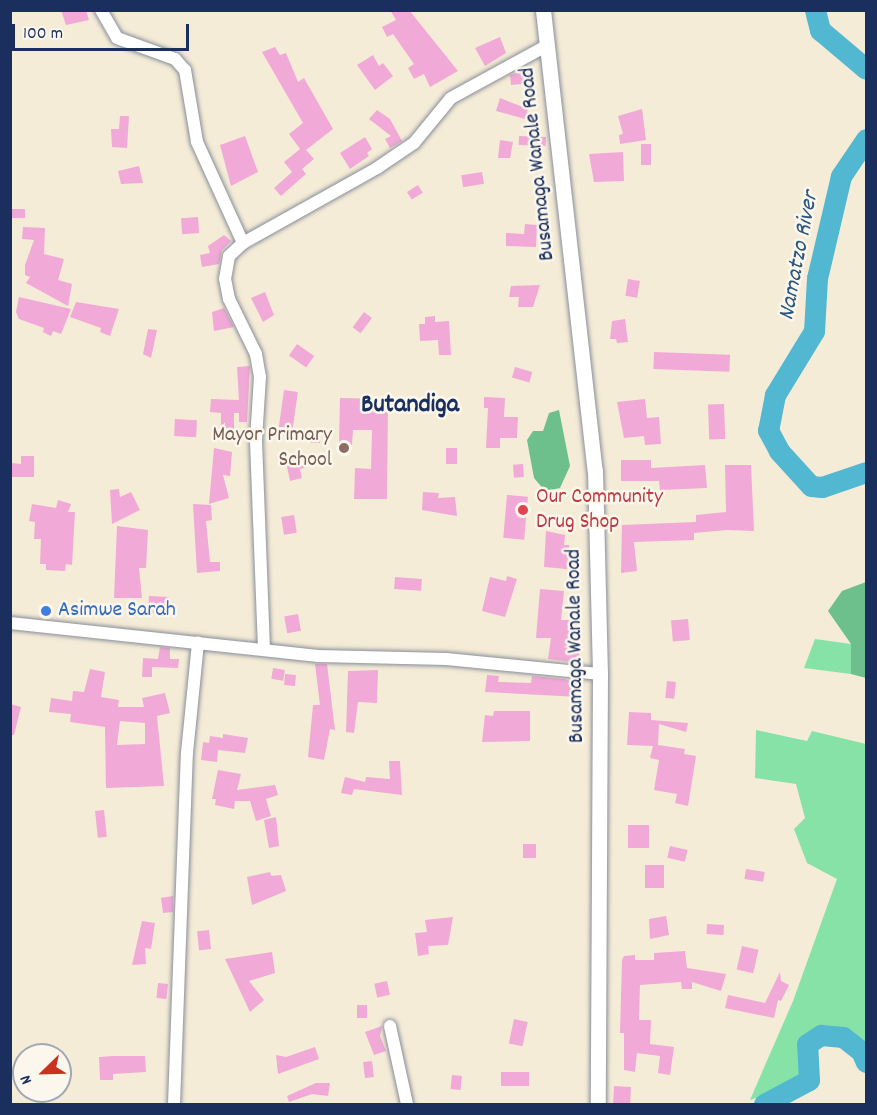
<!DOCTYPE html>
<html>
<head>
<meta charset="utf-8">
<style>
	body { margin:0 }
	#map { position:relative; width:877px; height:1115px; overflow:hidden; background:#f5ecd7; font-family:Dekko,sans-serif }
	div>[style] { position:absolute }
	.green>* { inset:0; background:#87e2a8 }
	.forest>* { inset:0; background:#6dc08c }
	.river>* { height:21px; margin:-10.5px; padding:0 10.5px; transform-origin:10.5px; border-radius:10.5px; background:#52b7d0 }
	.building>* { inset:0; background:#f1a9d7; transform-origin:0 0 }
	.roads { filter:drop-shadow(0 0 2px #888e9a) drop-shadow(0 0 2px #888e9a) }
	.minor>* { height:12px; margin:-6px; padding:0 6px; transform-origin:6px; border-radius:6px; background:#fff }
	.tertiary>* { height:15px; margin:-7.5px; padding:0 7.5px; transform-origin:7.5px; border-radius:7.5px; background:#fff }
	.dots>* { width:16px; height:16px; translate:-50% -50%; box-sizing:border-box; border:3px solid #fbf7ec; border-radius:50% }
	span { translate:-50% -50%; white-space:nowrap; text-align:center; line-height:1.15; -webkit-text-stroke:5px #fbf7ec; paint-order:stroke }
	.street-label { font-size:22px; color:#1b2f5e }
	.education-label { font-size:22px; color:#785e54 }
	.right { translate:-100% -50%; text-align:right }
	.health-label { font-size:22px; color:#be3a42 }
	.left { translate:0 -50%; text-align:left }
	.shop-label { font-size:22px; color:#366cbe }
	.water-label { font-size:24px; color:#2c5880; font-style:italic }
	.quarter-label { font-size:26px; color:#1b2f5e; font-weight:700 }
	.frame { position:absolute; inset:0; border:12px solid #1b2f5e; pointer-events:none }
	.north { position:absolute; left:12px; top:1043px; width:60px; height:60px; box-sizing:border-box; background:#fbf7ec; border:2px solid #a1a7b3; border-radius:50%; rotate:247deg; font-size:16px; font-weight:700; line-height:24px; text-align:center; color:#1b2f5e }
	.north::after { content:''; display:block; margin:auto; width:21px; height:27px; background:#c8321e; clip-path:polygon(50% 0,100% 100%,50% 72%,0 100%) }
	.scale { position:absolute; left:12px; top:24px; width:177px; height:27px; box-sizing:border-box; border:3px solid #1b2f5e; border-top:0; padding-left:8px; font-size:18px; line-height:21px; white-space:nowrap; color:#1b2f5e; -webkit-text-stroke:4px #fbf7ec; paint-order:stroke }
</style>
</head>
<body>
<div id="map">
	<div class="green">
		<i style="clip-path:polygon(815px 639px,851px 644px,851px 674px,804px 668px)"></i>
		<i style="clip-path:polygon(756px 730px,807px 741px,812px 731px,866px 744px,866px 1062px,861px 1051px,843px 1037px,821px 1035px,807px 1044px,809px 1080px,750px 1100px,793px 1001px,837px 879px,807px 863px,794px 829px,805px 818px,796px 784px,755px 778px)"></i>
	</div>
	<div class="forest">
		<i style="clip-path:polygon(559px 410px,570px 466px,560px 488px,545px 491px,534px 478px,527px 440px,533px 431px,543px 431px,549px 413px)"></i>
		<i style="clip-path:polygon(866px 582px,866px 678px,851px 674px,851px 644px,828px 611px,842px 591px)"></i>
	</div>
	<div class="river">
		<i style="left:815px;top:10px;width:21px;rotate:76deg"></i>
		<i style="left:820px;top:30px;width:60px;rotate:40.3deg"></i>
		<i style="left:866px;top:139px;width:45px;rotate:124deg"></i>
		<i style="left:841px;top:176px;width:105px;rotate:103.2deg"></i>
		<i style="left:817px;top:278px;width:53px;rotate:93.2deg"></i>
		<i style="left:814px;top:331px;width:75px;rotate:121.4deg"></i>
		<i style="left:775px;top:395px;width:36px;rotate:101deg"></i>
		<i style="left:768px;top:430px;width:24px;rotate:62deg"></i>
		<i style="left:779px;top:451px;width:47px;rotate:47.6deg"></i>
		<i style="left:811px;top:486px;width:11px;rotate:5deg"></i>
		<i style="left:822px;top:487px;width:46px;rotate:-18.8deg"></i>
		<i style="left:764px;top:1104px;width:51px;rotate:-28.1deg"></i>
		<i style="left:809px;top:1080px;width:36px;rotate:-93deg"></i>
		<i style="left:807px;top:1044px;width:17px;rotate:-33deg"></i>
		<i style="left:821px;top:1035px;width:22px;rotate:5deg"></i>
		<i style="left:843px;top:1037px;width:23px;rotate:38deg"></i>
		<i style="left:861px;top:1051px;width:12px;rotate:66deg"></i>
	</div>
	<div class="building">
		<i style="clip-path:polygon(61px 10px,86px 10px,89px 20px,66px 25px)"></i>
		<i style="clip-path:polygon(390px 10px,409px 10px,458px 71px,430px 87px,424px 74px,414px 79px,408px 68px,414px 64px,393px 34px,387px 37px,382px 27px,396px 20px)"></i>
		<i style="clip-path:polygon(500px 37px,506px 53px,485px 66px,475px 48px)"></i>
		<i style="clip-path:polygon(275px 47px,280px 55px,286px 53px,298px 82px,304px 78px,333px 129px,306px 150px,314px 159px,302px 169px,306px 174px,281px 196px,274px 188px,292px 172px,284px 162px,300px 149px,289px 134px,303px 123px,262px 52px)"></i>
		<i style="clip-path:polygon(373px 55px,379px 66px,383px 63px,393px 76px,375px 90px,357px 65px)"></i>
		<i style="clip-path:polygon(529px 69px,531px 83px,511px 85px,510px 75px)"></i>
		<i style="clip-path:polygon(500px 98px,528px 109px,525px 119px,496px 111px)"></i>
		<i style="clip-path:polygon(642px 109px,646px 140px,620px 144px,619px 135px,623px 134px,618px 116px)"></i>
		<i style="clip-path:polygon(377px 110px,390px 119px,402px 141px,390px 148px,385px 139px,391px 136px,369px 119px)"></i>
		<i style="clip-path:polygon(120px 116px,129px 116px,127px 148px,112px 147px,111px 129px,119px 129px)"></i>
		<i style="clip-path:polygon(245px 136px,258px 172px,231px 186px,220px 145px)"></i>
		<i style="left:519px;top:136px;width:27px;height:9px;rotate:2deg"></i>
		<i style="clip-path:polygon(365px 137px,372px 149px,367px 153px,369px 156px,350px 169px,340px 153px)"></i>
		<i style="clip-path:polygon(500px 140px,513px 142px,510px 158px,498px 158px)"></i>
		<i style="left:641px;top:144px;width:10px;height:21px"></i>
		<i style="clip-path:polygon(623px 152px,624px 181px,594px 182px,589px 154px)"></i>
		<i style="clip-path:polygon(139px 166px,143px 183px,121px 184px,118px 171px)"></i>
		<i style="left:482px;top:172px;width:12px;height:21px;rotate:81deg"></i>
		<i style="left:418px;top:185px;width:9px;height:13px;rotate:58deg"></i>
		<i style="left:10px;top:209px;width:15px;height:9px"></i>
		<i style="left:198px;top:217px;width:16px;height:17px;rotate:86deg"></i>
		<i style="clip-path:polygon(525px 224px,537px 225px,536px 247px,506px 246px,506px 233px,524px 234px)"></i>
		<i style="clip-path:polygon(23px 227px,45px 228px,44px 254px,64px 259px,58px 280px,72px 284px,68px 306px,26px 283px,30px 277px,25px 275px,25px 265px,34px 240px,22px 239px)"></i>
		<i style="clip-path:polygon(224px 235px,231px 241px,222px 250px,219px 264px,202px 267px,200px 255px,210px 253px,208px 246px)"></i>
		<i style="left:628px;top:279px;width:12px;height:17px;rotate:9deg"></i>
		<i style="clip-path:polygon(540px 285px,533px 307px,518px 307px,519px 297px,509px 297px,511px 286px)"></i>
		<i style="clip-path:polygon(265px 292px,274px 315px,263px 322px,251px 298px)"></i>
		<i style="clip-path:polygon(19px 297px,71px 309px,61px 334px,53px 331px,51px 336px,43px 332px,44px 328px,19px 319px,16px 312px)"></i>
		<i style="clip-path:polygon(76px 302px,119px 309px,110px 336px,100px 332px,101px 328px,70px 317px)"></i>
		<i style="clip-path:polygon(224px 308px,234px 327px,214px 331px,212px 312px)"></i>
		<i style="left:364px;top:312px;width:10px;height:19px;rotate:37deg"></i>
		<i style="clip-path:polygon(435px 316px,435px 322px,449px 321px,451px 355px,439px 355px,438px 340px,420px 341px,419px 324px,425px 324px,425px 317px)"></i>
		<i style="clip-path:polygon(625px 319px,628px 342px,617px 343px,616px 339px,610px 339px,612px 321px)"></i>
		<i style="clip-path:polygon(148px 329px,157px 330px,151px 358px,143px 354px)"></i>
		<i style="left:297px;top:344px;width:21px;height:14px;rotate:35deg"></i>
		<i style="left:654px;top:352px;width:76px;height:17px;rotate:2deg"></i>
		<i style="clip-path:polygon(250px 366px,247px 422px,239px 422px,239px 413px,234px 413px,234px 435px,221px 436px,221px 413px,210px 412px,211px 399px,239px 400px,237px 367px)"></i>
		<i style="left:515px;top:367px;width:18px;height:11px;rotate:16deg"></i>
		<i style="left:284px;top:390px;width:14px;height:37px;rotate:8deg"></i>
		<i style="clip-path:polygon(484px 397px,505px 398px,504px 417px,518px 417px,517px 438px,500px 438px,500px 448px,486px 448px,488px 408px,484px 408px)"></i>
		<i style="clip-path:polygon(340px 398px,388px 399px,387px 499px,354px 499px,355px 468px,371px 469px,372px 430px,353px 430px,352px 445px,339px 444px)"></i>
		<i style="clip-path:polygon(645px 399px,647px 418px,659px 417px,661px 444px,645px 445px,644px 436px,624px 438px,617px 402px)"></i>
		<i style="left:724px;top:404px;width:35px;height:16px;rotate:88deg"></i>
		<i style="left:175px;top:419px;width:22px;height:17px;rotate:3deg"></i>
		<i style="left:311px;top:429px;width:9px;height:14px"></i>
		<i style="clip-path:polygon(214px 448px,232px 452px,230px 476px,223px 475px,229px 498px,209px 504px)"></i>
		<i style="left:457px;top:448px;width:16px;height:11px;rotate:90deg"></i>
		<i style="clip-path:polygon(21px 456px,34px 456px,34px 477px,12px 477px,12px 463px,21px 464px)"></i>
		<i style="clip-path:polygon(304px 458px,307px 467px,300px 469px,302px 478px,290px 481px,286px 462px)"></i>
		<i style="clip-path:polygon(621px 460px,651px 460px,651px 468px,705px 465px,707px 488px,660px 490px,659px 481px,621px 481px)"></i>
		<i style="left:523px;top:464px;width:13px;height:10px;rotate:86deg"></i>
		<i style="clip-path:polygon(725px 465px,751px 465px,754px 531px,727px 530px,694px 533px,694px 540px,634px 542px,637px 571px,621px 573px,622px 525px,696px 522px,696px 515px,726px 512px)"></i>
		<i style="clip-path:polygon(119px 489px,120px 497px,131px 492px,140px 510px,112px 524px,110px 490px)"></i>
		<i style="clip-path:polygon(423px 492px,439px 493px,438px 498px,455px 497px,457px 516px,422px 510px)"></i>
		<i style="left:507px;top:495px;width:21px;height:43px;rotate:5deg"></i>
		<i style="clip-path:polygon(58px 500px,71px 504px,68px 512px,75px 512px,72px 565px,66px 564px,65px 571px,46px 570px,46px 564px,40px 564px,41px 539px,34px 539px,35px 522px,29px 521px,32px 504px,56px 508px)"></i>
		<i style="clip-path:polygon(193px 504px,211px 505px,212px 520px,206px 521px,210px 562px,220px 562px,220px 571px,197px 573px)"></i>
		<i style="left:294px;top:515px;width:18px;height:13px;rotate:81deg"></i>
		<i style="clip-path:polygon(117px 526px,148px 530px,146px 568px,139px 568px,142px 598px,114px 598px)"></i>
		<i style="clip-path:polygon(546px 531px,565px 535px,564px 545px,569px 545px,567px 569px,544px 567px)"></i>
		<i style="clip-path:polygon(507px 576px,517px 579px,505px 617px,482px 611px,490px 577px,506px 581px)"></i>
		<i style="left:395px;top:577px;width:27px;height:12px;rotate:4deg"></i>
		<i style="clip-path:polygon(540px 589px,564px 591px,561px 620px,576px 620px,580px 663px,548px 659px,551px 638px,536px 638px)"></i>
		<i style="left:149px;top:596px;width:20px;height:17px;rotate:3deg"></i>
		<i style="left:298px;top:614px;width:17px;height:14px;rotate:80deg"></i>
		<i style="left:688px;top:619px;width:21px;height:17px;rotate:85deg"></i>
		<i style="clip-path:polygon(160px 647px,170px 648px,170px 659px,179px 659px,178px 668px,152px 667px,152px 677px,142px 677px,143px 658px,158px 659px)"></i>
		<i style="clip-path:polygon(315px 664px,327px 664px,335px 730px,330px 729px,324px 760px,308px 757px,313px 705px,320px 705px)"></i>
		<i style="left:273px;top:668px;width:12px;height:11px;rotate:9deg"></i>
		<i style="clip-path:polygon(evenodd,90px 669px,105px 672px,101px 697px,119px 700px,118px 707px,144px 707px,142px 698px,165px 693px,170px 713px,157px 716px,164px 786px,106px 788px,105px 727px,70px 722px,71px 714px,49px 712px,51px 698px,72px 701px,73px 691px,84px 692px,90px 669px,120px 721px,145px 723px,145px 744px,117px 745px,120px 721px)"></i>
		<i style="clip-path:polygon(378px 670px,377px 703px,358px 702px,354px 733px,346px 732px,348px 671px)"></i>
		<i style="left:285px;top:674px;width:11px;height:11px;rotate:5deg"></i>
		<i style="clip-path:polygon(487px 675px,499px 676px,498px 682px,531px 683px,532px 676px,564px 679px,580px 684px,579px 697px,485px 692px)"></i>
		<i style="left:667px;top:681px;width:9px;height:17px;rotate:6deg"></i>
		<i style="clip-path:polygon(10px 704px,21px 707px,14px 735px,10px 735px)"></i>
		<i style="clip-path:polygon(494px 711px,530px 711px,530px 741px,482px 742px,485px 715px,493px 716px)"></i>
		<i style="clip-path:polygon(629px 712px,651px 713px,651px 720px,688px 723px,686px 732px,659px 724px,658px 745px,685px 749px,684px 754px,696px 756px,688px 806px,675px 803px,677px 794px,654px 790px,659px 760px,650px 758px,653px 746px,627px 745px)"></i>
		<i style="clip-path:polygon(223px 734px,248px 738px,245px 753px,218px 750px,217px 762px,201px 760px,203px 742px,209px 743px,210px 736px,223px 738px)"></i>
		<i style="clip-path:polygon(389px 761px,400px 761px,402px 795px,354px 789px,352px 795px,341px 793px,345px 777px,365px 782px,366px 777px,390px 779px)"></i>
		<i style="clip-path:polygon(218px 770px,241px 774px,237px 790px,275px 785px,278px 795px,266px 799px,271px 816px,256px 821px,250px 801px,235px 801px,234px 809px,215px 805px,216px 799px,212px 799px)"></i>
		<i style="left:104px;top:810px;width:27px;height:9px;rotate:84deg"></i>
		<i style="clip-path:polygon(276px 817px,279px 846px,269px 848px,264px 820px)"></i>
		<i style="left:628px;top:825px;width:21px;height:23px"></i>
		<i style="left:523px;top:844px;width:13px;height:14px"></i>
		<i style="left:670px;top:846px;width:18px;height:12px;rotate:13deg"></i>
		<i style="left:645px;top:865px;width:19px;height:23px"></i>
		<i style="left:746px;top:869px;width:19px;height:10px;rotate:9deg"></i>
		<i style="clip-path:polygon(270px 872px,271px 876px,281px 875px,286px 891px,252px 905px,247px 877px)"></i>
		<i style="clip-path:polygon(173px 896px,173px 912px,163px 913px,161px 898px)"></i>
		<i style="clip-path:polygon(666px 916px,669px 935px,650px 939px,649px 919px)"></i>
		<i style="clip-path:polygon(453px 917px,448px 945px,428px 946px,429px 954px,418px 956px,415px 933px,427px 932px,425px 920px)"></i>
		<i style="clip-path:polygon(142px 921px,155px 923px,151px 949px,145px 948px,146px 964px,132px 965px)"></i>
		<i style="left:707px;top:924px;width:17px;height:10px;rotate:3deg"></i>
		<i style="left:209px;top:930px;width:19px;height:12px;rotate:84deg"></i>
		<i style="left:742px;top:946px;width:17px;height:24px;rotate:13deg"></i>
		<i style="clip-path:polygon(685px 951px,687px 968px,726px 974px,721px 991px,692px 982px,692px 989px,682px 989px,681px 982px,640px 985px,639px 1020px,651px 1020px,650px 1044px,674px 1047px,670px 1075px,658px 1073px,660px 1056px,637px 1053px,635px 1072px,624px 1070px,624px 1033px,620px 1033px,622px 960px,624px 956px,635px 955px,635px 960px,654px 960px,654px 953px)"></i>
		<i style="clip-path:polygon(272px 952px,275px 973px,249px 981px,264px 1000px,250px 1012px,225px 959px)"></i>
		<i style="clip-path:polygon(780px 972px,781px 981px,789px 985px,781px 1001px,778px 1000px,774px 1018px,725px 1008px,728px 995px,765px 1003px)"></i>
		<i style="left:387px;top:981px;width:14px;height:13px;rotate:78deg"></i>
		<i style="left:158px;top:983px;width:10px;height:15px;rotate:6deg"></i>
		<i style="left:357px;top:1005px;width:10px;height:13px"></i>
		<i style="left:514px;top:1019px;width:14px;height:25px;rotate:12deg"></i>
		<i style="clip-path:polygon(382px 1026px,380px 1036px,386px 1051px,374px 1055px,365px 1032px)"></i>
		<i style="clip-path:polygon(315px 1047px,319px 1059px,278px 1074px,276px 1055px,286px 1057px)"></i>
		<i style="clip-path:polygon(113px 1056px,145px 1056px,146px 1072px,113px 1074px,113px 1080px,100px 1080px,99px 1057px)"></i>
		<i style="left:372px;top:1061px;width:16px;height:9px;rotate:83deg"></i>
		<i style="left:501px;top:1072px;width:28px;height:14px"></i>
		<i style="left:452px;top:1075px;width:10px;height:14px;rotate:6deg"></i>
		<i style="clip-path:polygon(316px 1083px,330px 1083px,328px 1096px,312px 1094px,289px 1102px,287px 1096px)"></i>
		<i style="left:614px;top:1086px;width:17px;height:17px;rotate:3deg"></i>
	</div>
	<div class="roads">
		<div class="minor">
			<i style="left:101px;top:10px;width:32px;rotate:60deg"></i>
			<i style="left:117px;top:38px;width:62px;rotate:19.9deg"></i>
			<i style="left:175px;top:59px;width:15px;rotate:48deg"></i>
			<i style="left:185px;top:70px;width:73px;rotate:80.5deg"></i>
			<i style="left:197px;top:142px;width:111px;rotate:65.5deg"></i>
			<i style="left:10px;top:623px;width:310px;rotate:6.1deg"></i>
			<i style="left:318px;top:656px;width:129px;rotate:1.3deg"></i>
			<i style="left:447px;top:659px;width:154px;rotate:5.6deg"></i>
			<i style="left:264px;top:649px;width:209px;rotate:-92.2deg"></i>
			<i style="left:256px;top:440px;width:63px;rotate:-86.4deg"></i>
			<i style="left:260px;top:377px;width:23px;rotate:-100deg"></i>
			<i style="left:256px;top:354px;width:61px;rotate:-116.1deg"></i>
			<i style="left:229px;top:299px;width:20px;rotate:-101deg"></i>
			<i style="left:225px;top:279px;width:23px;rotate:-80deg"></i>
			<i style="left:229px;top:256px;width:19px;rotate:-43deg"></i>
			<i style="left:243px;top:243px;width:154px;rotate:-29.2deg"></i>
			<i style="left:377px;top:168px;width:45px;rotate:-34deg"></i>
			<i style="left:414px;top:143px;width:58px;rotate:-50.6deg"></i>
			<i style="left:451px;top:98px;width:111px;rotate:-28.7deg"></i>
			<i style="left:390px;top:1026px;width:80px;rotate:77.7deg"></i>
			<i style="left:174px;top:1104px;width:351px;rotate:-87.9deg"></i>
			<i style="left:187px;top:753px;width:111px;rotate:-84.3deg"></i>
		</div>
		<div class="tertiary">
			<i style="left:543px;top:10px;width:463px;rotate:83.6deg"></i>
			<i style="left:595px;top:470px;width:204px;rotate:88.6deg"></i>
			<i style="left:600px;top:674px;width:430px;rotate:90.3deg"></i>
		</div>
	</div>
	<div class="dots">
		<i style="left:344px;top:448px;background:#8d6e63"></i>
		<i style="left:523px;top:510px;background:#e0444e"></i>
		<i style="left:46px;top:611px;background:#3f7fe0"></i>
	</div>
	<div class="street-label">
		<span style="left:538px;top:164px;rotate:-96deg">Busamaga Wanale Road</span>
		<span style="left:576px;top:646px;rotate:-91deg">Busamaga Wanale Road</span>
	</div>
	<div class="education-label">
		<span class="right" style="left:332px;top:448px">Mayor Primary<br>School</span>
	</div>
	<div class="health-label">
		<span class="left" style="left:536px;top:510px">Our Community<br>Drug Shop</span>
	</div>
	<div class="shop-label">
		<span class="left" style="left:58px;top:611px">Asimwe Sarah</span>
	</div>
	<div class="water-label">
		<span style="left:800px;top:256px;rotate:-79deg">Namatzo River</span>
	</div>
	<div class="quarter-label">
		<span style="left:410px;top:406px">Butandiga</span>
	</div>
	<div class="frame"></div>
	<div class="north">N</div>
	<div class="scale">100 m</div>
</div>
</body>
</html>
